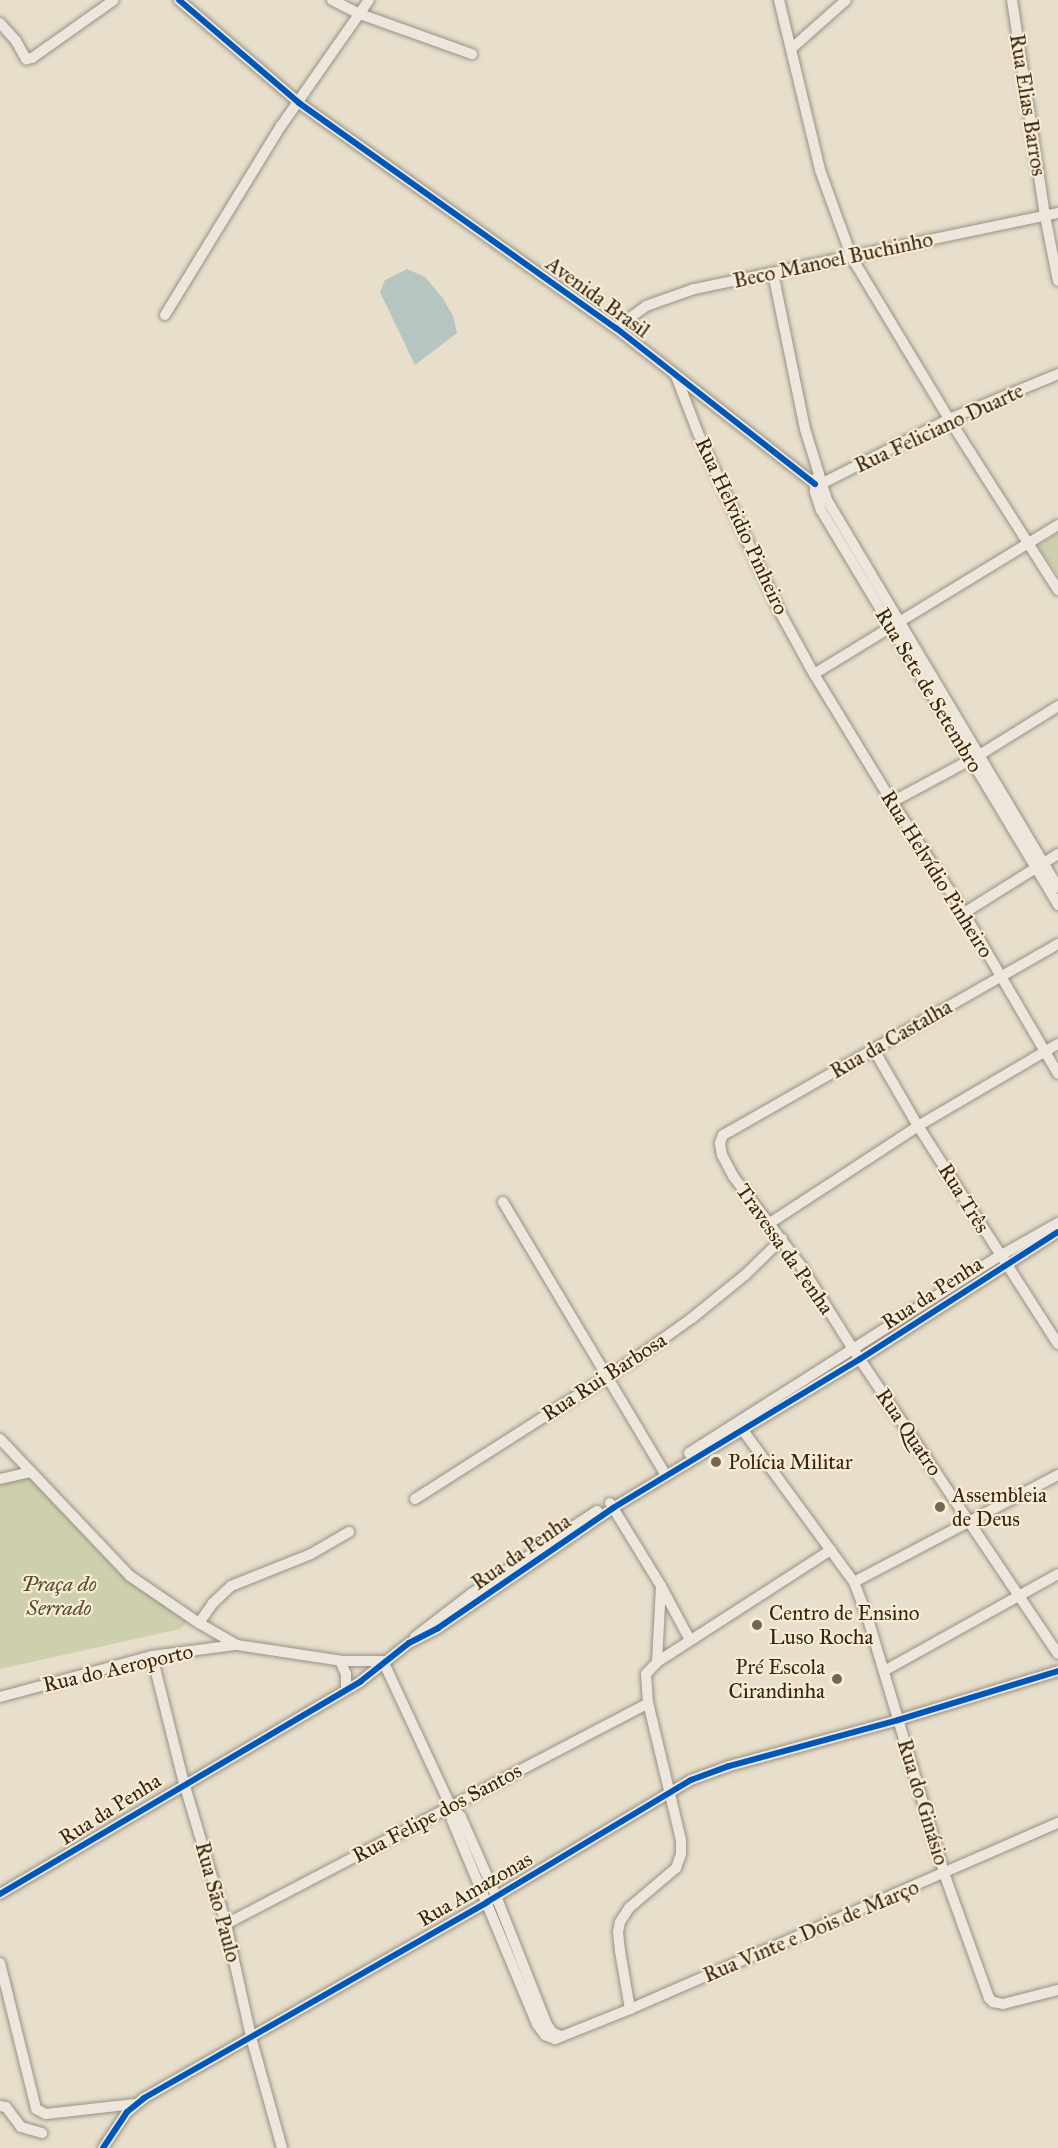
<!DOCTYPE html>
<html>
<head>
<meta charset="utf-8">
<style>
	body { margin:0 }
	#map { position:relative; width:1058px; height:2148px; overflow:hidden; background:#e7decb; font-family:"IM FELL Great Primer",serif }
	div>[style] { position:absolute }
	.green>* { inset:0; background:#ced0ad }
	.water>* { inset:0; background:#b7c5c1 }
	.roads { filter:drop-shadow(0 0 2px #989184) drop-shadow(0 0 2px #989184) }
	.minor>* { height:10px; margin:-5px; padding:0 5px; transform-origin:5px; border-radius:5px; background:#ece6dd }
	.cycleway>* { height:6px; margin:-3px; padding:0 3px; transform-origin:3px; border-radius:3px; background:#0057b8 }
	.dots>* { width:16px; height:16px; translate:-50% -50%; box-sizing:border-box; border:3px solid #f8ecd5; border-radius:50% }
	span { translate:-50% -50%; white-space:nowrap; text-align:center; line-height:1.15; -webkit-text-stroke:4.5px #f8ecd5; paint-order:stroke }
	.street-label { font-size:21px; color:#37240f }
	.poi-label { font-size:21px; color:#37240f }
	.left { translate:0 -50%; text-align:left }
	.right { translate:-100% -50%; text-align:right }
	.park-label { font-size:21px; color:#584c30; font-style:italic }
</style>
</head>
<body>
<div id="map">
	<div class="green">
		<i style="clip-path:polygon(1058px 533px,1058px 575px,1038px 546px)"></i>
		<i style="clip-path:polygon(28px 1475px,119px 1572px,187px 1622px,180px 1629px,0 1669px,0 1483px)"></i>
	</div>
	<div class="water">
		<i style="clip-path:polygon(407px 269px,425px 277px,442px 297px,453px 316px,457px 333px,415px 365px,380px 292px,385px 280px)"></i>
	</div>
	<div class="roads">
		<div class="minor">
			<i style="left:179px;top:0;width:158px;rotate:40.6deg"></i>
			<i style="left:299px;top:103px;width:389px;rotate:35.4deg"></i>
			<i style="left:616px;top:328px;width:253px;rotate:38.1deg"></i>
			<i style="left:332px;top:0;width:31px;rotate:27deg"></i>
			<i style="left:360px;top:14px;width:119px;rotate:19.7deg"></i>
			<i style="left:779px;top:0;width:175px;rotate:76.4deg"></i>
			<i style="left:820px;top:170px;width:94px;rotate:70deg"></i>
			<i style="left:852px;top:258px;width:188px;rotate:58.9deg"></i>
			<i style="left:949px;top:419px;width:203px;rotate:57.5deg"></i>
			<i style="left:1012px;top:0;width:219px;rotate:81.3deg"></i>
			<i style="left:1045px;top:216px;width:66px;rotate:78.7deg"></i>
			<i style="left:0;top:23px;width:24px;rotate:48deg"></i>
			<i style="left:16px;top:41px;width:21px;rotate:61deg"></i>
			<i style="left:26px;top:59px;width:6px;rotate:-9deg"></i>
			<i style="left:32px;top:58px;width:100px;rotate:-35.3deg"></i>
			<i style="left:792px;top:48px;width:72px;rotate:-41.6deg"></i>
			<i style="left:773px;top:273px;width:159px;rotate:78.4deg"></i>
			<i style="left:805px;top:429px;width:74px;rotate:72.8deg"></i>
			<i style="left:827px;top:500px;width:451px;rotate:59.2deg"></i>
			<i style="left:165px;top:315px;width:222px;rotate:-58.5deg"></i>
			<i style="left:281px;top:126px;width:154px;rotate:-55.1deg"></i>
			<i style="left:616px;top:328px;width:37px;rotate:-36deg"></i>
			<i style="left:646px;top:306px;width:51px;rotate:-19.5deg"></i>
			<i style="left:694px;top:289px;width:372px;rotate:-11.8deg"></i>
			<i style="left:676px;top:376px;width:61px;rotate:68.9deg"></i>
			<i style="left:698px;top:433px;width:199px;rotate:65.4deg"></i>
			<i style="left:781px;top:614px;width:68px;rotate:61.2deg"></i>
			<i style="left:814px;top:674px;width:150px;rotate:58.6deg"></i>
			<i style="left:892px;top:802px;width:132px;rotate:57deg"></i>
			<i style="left:964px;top:913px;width:186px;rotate:59.7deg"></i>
			<i style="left:815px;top:479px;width:13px;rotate:90deg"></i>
			<i style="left:815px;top:492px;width:19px;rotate:72deg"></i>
			<i style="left:821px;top:510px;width:461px;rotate:59deg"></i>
			<i style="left:815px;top:484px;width:6px"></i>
			<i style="left:821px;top:484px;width:144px;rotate:-26.9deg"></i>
			<i style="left:949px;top:419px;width:118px;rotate:-22.4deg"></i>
			<i style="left:814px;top:674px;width:286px;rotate:-31.4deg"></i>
			<i style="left:892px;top:802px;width:101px;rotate:-28.3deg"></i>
			<i style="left:981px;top:754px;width:91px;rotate:-31.9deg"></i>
			<i style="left:964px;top:913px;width:111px;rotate:-32.1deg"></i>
			<i style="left:1058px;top:944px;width:378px;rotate:150.3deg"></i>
			<i style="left:730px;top:1131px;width:8px;rotate:150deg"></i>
			<i style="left:723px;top:1135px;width:9px;rotate:111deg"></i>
			<i style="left:720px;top:1143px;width:12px;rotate:81deg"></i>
			<i style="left:722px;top:1155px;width:24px;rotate:62deg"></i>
			<i style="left:733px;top:1176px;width:113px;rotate:52.9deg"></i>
			<i style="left:801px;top:1266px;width:98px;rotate:57.9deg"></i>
			<i style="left:853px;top:1349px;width:367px;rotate:56.1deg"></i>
			<i style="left:874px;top:1050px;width:88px;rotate:59.9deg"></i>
			<i style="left:918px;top:1126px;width:259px;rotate:57.3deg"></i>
			<i style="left:503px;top:1202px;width:317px;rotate:59.2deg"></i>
			<i style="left:770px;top:1223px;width:177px;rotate:-33.2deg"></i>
			<i style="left:918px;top:1126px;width:162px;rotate:-30.4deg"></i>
			<i style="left:739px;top:1425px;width:195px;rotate:53.8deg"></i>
			<i style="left:854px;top:1582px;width:40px;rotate:69deg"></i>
			<i style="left:868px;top:1619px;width:265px;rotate:73.3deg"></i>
			<i style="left:944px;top:1873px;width:133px;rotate:70.2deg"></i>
			<i style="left:989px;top:1998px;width:6px;rotate:45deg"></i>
			<i style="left:993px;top:2002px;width:10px;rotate:11deg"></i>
			<i style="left:1003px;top:2004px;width:57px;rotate:-14.3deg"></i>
			<i style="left:0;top:1439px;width:189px;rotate:46.5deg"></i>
			<i style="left:130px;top:1576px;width:83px;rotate:34.3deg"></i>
			<i style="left:199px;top:1623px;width:44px;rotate:30.1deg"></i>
			<i style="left:237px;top:1645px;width:107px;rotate:8.6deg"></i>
			<i style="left:343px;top:1661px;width:40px"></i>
			<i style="left:689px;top:1453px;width:368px;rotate:-32.4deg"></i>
			<i style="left:1000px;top:1256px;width:67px;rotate:-29.6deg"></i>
			<i style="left:0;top:1479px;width:32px;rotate:-13deg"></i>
			<i style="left:415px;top:1499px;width:259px;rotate:-32.5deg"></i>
			<i style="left:633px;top:1360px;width:72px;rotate:-35.4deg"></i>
			<i style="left:692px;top:1318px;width:68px;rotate:-39.1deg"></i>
			<i style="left:745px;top:1275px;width:52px;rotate:-44.2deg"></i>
			<i style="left:610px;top:1503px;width:97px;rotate:58.4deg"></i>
			<i style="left:661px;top:1586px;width:61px;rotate:61.8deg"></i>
			<i style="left:854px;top:1582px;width:230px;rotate:-27.7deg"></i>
			<i style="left:199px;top:1623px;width:24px;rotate:-55deg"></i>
			<i style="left:213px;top:1603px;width:25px;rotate:-43deg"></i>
			<i style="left:231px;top:1586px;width:86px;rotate:-21.8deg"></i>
			<i style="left:311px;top:1554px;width:44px;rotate:-30.1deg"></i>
			<i style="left:415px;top:1637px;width:71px;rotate:-37.5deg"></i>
			<i style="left:471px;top:1594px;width:151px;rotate:-33.4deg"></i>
			<i style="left:152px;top:1656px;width:131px;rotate:75.9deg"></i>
			<i style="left:184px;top:1783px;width:147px;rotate:73.4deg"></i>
			<i style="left:226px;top:1924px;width:116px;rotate:77.5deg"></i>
			<i style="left:251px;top:2037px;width:115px;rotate:74.4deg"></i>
			<i style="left:340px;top:1661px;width:14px;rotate:65deg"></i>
			<i style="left:346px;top:1674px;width:16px;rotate:90deg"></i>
			<i style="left:383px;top:1661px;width:159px;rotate:65deg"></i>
			<i style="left:450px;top:1805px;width:16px;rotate:47deg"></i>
			<i style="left:461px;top:1817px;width:86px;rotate:66.1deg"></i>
			<i style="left:496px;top:1896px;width:139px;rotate:68.4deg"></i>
			<i style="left:547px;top:2025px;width:10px;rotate:53deg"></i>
			<i style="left:553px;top:2033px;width:9px;rotate:21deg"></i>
			<i style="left:657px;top:1662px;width:76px;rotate:-87deg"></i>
			<i style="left:884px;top:1671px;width:199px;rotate:-29.1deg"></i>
			<i style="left:0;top:1697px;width:157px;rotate:-15.1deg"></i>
			<i style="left:152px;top:1656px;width:85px;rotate:-7.5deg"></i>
			<i style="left:450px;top:1805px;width:15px;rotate:82deg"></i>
			<i style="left:452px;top:1820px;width:221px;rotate:67.4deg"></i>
			<i style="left:537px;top:2024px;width:14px;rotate:54deg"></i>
			<i style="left:545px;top:2035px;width:11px;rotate:22deg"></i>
			<i style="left:555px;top:2039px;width:81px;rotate:-21.8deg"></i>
			<i style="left:630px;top:2009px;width:467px;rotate:-23.5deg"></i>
			<i style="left:0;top:1894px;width:419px;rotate:-30.5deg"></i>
			<i style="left:361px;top:1681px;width:61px;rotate:-38.4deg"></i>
			<i style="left:409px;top:1643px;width:33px;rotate:-27deg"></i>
			<i style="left:438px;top:1628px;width:212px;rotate:-34.4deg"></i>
			<i style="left:613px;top:1508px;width:288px;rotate:-31.1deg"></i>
			<i style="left:860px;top:1359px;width:235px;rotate:-32.7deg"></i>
			<i style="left:226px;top:1924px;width:476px;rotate:-27.6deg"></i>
			<i style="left:0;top:1963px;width:150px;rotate:76.1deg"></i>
			<i style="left:36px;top:2109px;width:11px;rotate:27deg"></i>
			<i style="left:46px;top:2114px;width:89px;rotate:-6.5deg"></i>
			<i style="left:630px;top:2009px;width:59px;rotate:-99.8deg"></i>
			<i style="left:620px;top:1951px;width:19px;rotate:-96deg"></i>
			<i style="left:618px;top:1932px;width:10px;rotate:-79deg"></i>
			<i style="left:620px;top:1922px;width:17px;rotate:-57deg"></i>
			<i style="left:629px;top:1908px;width:62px;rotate:-40.4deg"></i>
			<i style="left:676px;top:1868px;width:15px;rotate:-70deg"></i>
			<i style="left:681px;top:1854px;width:14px;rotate:-90deg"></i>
			<i style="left:681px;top:1840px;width:141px;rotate:-103.5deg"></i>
			<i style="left:648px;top:1703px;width:29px;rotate:-94deg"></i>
			<i style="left:646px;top:1674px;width:16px;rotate:-47deg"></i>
			<i style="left:657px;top:1662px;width:207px;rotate:-32.8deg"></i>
			<i style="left:0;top:2106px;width:6px;rotate:9deg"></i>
			<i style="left:6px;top:2107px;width:25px;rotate:53deg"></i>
			<i style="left:21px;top:2127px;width:22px;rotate:16deg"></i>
			<i style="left:103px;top:2148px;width:43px;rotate:-56.3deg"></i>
			<i style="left:127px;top:2112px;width:22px;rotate:-39deg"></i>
			<i style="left:144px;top:2098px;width:395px;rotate:-29.7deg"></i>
			<i style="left:487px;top:1902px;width:238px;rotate:-30.9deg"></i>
			<i style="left:691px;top:1780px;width:40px;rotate:-20.2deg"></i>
			<i style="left:729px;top:1766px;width:175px;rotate:-15.2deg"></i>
			<i style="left:898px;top:1720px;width:167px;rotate:-17deg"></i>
		</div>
	</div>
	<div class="cycleway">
		<i style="left:179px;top:0;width:158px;rotate:40.6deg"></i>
		<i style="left:299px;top:103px;width:389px;rotate:35.4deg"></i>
		<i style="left:616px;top:328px;width:253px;rotate:38.1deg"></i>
		<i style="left:0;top:1894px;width:419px;rotate:-30.5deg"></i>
		<i style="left:361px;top:1681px;width:61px;rotate:-38.4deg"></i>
		<i style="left:409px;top:1643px;width:33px;rotate:-27deg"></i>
		<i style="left:438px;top:1628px;width:212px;rotate:-34.4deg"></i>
		<i style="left:613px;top:1508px;width:288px;rotate:-31.1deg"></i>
		<i style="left:860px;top:1359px;width:235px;rotate:-32.7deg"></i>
		<i style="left:103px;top:2148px;width:43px;rotate:-56.3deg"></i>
		<i style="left:127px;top:2112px;width:22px;rotate:-39deg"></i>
		<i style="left:144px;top:2098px;width:395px;rotate:-29.7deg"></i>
		<i style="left:487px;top:1902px;width:238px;rotate:-30.9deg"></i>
		<i style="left:691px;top:1780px;width:40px;rotate:-20.2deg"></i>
		<i style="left:729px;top:1766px;width:175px;rotate:-15.2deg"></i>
		<i style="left:898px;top:1720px;width:167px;rotate:-17deg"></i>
	</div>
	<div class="dots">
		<i style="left:716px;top:1462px;background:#756551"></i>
		<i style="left:940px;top:1507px;background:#756551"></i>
		<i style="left:757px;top:1625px;background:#756551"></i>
		<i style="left:837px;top:1679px;background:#756551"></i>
	</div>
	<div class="street-label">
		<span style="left:1028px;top:105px;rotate:81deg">Rua Elias Barros</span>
		<span style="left:833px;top:260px;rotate:-12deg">Beco Manoel Buchinho</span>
		<span style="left:598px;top:297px;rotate:36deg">Avenida Brasil</span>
		<span style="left:939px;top:428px;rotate:-25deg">Rua Feliciano Duarte</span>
		<span style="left:742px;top:526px;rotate:65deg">Rua Helvidio Pinheiro</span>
		<span style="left:929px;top:690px;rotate:59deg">Rua Sete de Setembro</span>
		<span style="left:937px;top:874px;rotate:58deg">Rua Helvídio Pinheiro</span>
		<span style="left:891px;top:1039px;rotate:-30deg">Rua da Castalha</span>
		<span style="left:964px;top:1198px;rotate:58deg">Rua Três</span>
		<span style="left:785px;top:1249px;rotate:55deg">Travessa da Penha</span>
		<span style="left:932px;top:1293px;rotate:-33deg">Rua da Penha</span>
		<span style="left:604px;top:1377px;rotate:-33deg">Rua Rui Barbosa</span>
		<span style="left:909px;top:1432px;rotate:56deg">Rua Quatro</span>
		<span style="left:521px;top:1552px;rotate:-35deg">Rua da Penha</span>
		<span style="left:118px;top:1668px;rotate:-13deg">Rua do Aeroporto</span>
		<span style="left:923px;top:1802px;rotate:73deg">Rua do Ginásio</span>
		<span style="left:110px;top:1809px;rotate:-32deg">Rua da Penha</span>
		<span style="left:437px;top:1813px;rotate:-28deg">Rua Felipe dos Santos</span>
		<span style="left:475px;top:1889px;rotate:-30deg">Rua Amazonas</span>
		<span style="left:218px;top:1902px;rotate:75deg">Rua São Paulo</span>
		<span style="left:811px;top:1931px;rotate:-23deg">Rua Vinte e Dois de Março</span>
	</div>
	<div class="poi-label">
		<span class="left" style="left:728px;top:1462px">Polícia Militar</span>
		<span class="left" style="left:952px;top:1507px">Assembleia<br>de Deus</span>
		<span class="left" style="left:769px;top:1625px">Centro de Ensino<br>Luso Rocha</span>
		<span class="right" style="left:825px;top:1679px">Pré Escola<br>Cirandinha</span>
	</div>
	<div class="park-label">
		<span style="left:59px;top:1596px">Praça do<br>Serrado</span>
	</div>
</div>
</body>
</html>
